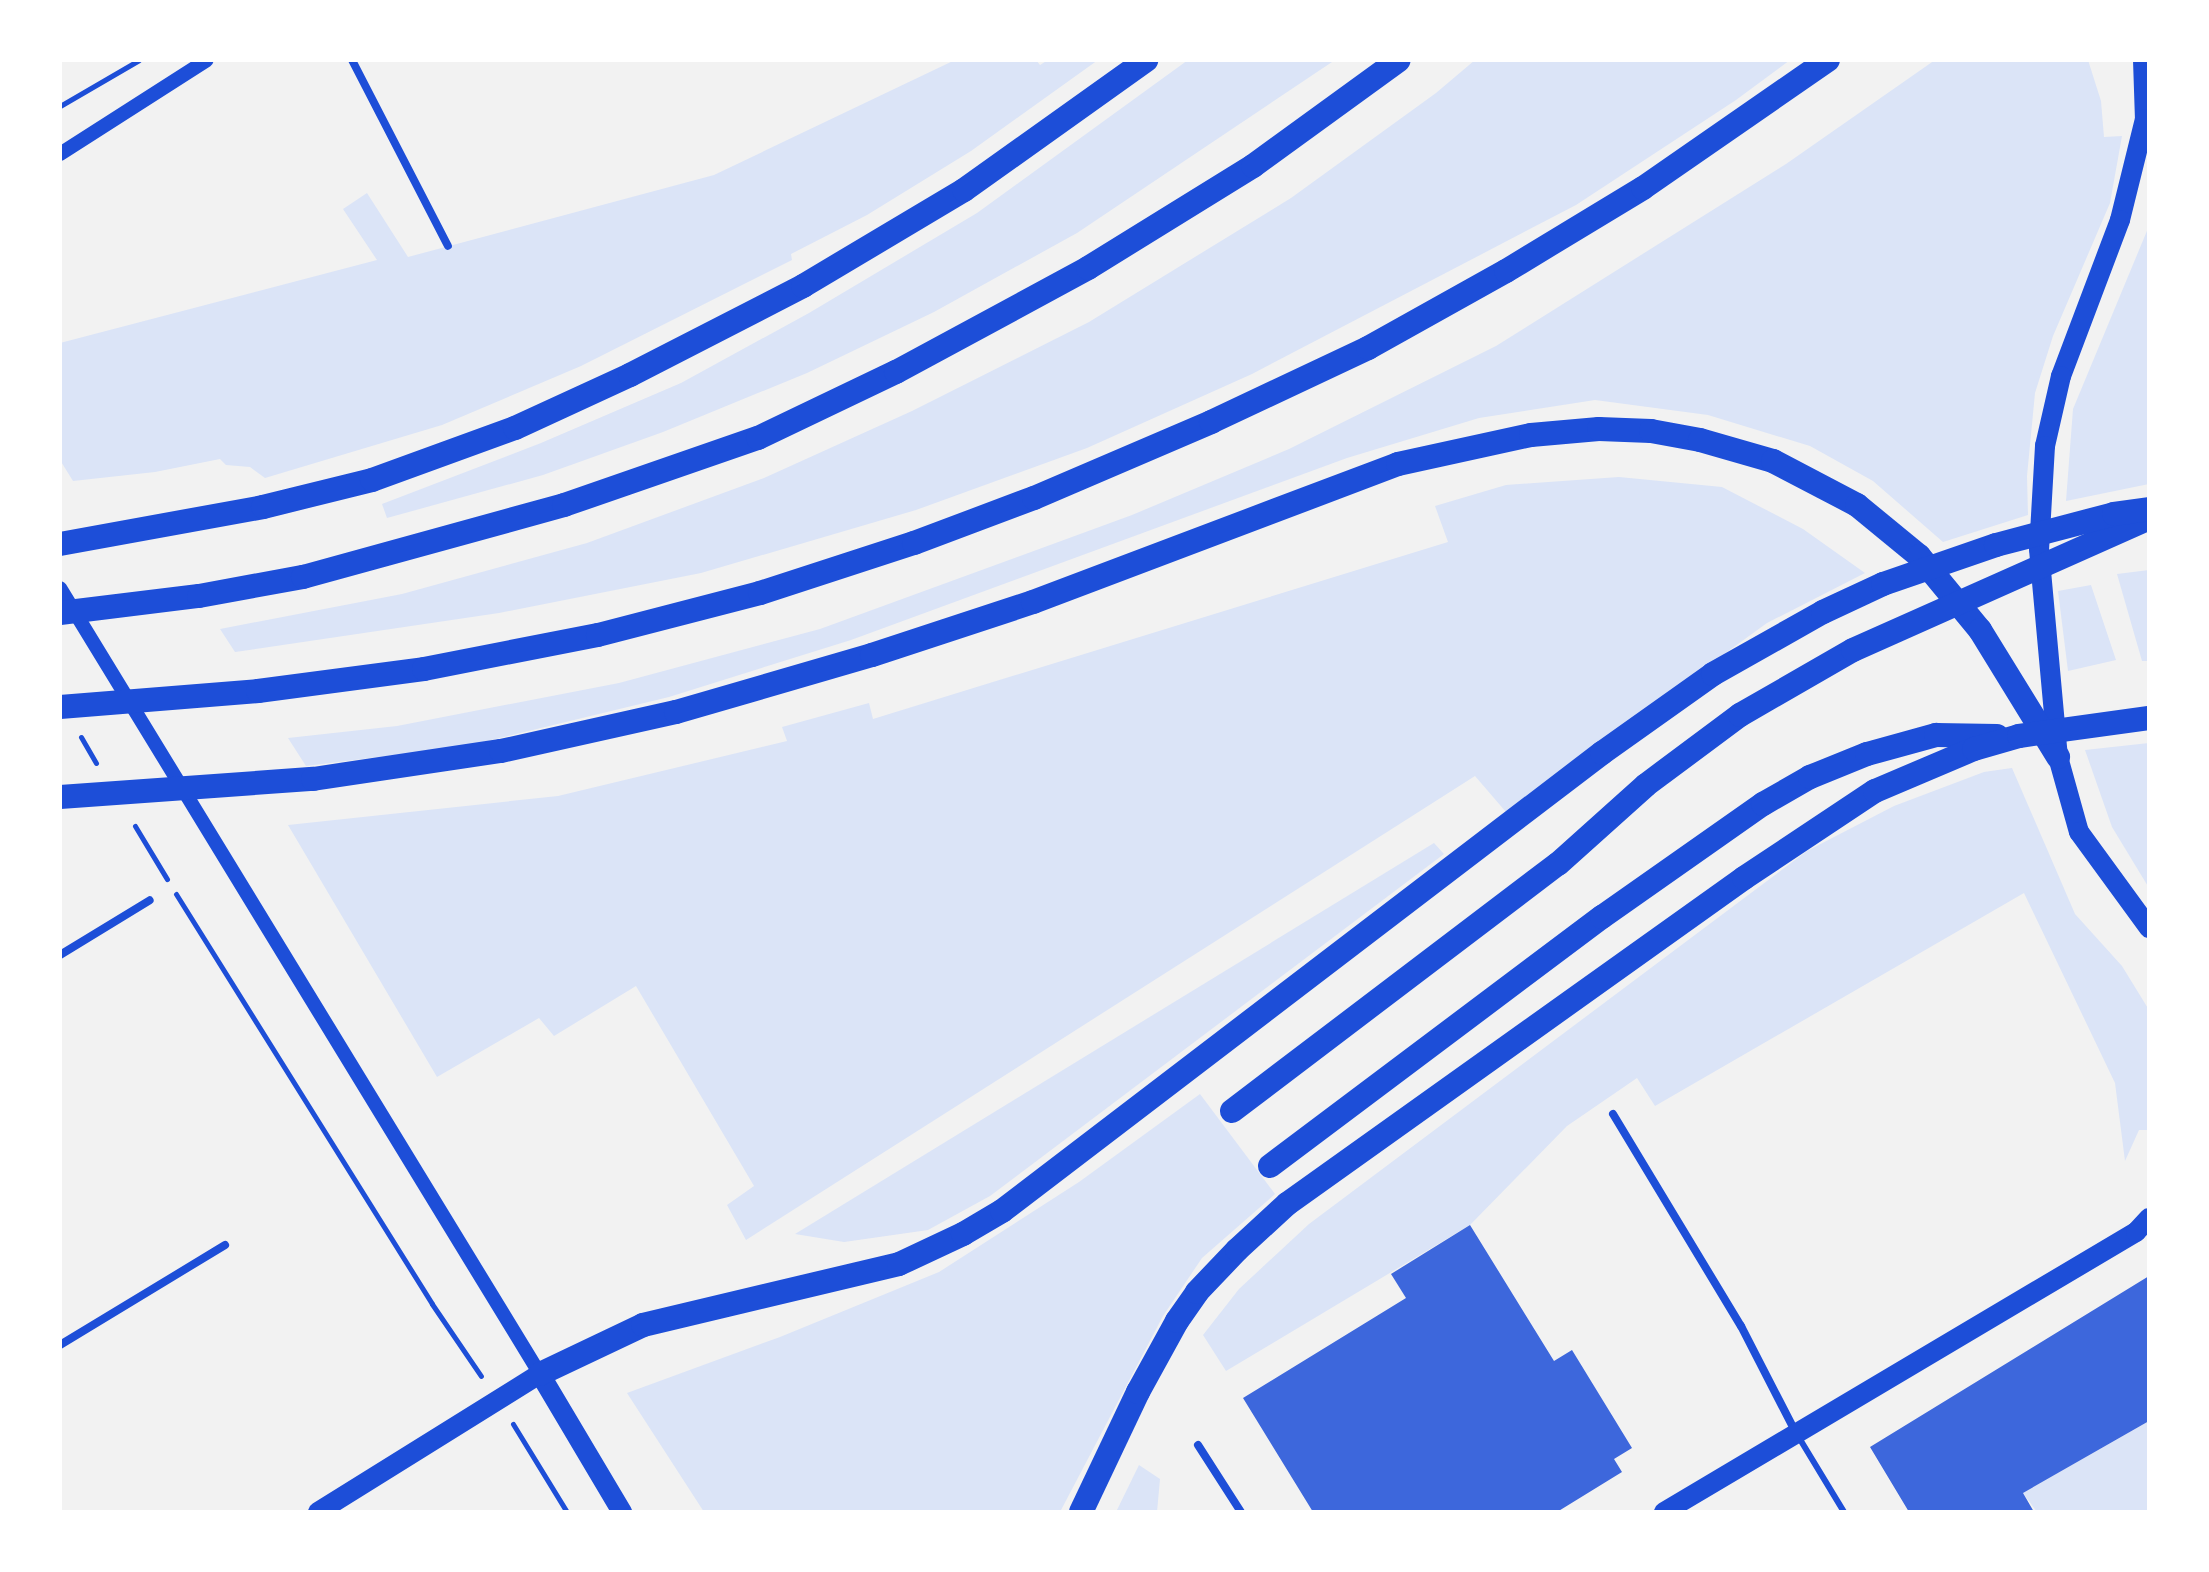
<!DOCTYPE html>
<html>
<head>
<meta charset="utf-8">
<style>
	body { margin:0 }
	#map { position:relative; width:2209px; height:1572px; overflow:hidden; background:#f2f2f2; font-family:Barlow,sans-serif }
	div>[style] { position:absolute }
	.green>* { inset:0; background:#dbe4f7 }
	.building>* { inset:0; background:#3d67dc }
	.path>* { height:5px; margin:-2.5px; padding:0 2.5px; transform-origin:2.5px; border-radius:2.5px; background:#1d4ed8 }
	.service>* { height:6px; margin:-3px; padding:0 3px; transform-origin:3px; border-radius:3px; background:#1d4ed8 }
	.minor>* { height:8px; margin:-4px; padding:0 4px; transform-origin:4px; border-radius:4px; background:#1d4ed8 }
	.tertiary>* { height:14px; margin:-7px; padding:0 7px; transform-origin:7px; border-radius:7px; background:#1d4ed8 }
	.primary>* { height:20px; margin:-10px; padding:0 10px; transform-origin:10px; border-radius:10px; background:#1d4ed8 }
	.motorway>* { height:24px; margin:-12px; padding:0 12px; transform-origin:12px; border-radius:12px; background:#1d4ed8 }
	span { translate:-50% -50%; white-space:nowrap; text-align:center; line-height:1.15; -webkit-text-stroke:6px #fff; paint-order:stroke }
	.frame { position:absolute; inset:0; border:62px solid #fff; pointer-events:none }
</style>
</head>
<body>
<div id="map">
	<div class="green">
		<i style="clip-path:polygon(955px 60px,1036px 60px,1040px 65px,1048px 60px,1098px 60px,971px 151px,867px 215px,791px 254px,792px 260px,581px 366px,442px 425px,265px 478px,250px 467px,226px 465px,220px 459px,155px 472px,73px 481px,60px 460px,60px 343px,377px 260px,343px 209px,367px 193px,408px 257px,714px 175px)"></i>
		<i style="clip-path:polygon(1188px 60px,1335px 60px,1077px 233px,934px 312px,807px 373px,663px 432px,543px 475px,387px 518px,382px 504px,541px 443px,681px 383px,809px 313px,977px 213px)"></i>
		<i style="clip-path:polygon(1475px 60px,1790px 60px,1736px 100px,1576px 205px,1252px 374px,1087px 448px,916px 510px,701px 573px,499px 613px,235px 652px,220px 629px,402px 594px,587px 543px,764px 478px,912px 411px,1089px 322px,1291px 198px,1436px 93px)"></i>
		<i style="clip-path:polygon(1935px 60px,2088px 60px,2101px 101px,2104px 137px,2122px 136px,2110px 203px,2053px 336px,2035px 393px,2027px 476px,2028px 515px,1943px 542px,1873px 481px,1810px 446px,1708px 415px,1595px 400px,1479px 418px,1347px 458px,851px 640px,669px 697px,467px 746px,306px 766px,288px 738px,397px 726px,619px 683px,820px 629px,1132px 515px,1289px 449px,1496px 346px,1786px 164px)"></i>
		<i style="clip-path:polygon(2149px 226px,2149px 484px,2066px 501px,2073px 409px)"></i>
		<i style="clip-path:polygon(1619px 477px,1722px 487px,1803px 529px,1865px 573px,1767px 623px,1506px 812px,1475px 776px,746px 1240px,727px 1205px,754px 1186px,636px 986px,554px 1036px,539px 1018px,437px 1077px,288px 825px,558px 796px,787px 741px,782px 727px,869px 703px,873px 719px,1448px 542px,1435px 506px,1506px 485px)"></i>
		<i style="clip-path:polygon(2149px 570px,2149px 661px,2142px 661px,2117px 574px)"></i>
		<i style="clip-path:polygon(2091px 585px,2116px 660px,2068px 671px,2058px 591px)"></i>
		<i style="clip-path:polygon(2149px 743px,2149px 888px,2112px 827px,2085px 750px)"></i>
		<i style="clip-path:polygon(2012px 768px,2075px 914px,2122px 966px,2149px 1010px,2149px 1125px,2148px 1130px,2139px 1130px,2125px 1161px,2115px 1083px,2024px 893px,1655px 1106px,1637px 1078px,1567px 1126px,1470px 1225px,1226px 1371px,1203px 1335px,1239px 1289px,1309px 1224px,1807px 851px,1894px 806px,1984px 772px)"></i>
		<i style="clip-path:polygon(1434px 843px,1444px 854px,990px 1196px,928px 1230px,844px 1242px,795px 1234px)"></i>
		<i style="clip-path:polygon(1200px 1094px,1275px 1194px,1202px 1258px,1163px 1316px,1060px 1512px,704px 1512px,627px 1393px,780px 1337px,939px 1272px,1079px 1182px)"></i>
		<i style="clip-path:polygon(2149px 1421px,2149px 1512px,2037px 1512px,2023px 1493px)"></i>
		<i style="clip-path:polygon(1139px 1465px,1160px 1479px,1157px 1512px,1116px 1512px)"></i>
	</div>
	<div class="building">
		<i style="clip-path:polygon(1470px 1225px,1554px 1361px,1572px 1350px,1632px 1448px,1614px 1459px,1622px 1472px,1557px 1512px,1313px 1512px,1243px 1398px,1406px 1298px,1391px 1274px)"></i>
		<i style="clip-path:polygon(2149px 1276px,2149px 1421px,2023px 1493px,2034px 1512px,1909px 1512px,1870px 1447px)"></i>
	</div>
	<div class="path">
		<i style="left:60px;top:106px;width:91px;rotate:-30.2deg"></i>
		<i style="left:81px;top:737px;width:30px;rotate:60deg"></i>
		<i style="left:135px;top:826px;width:62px;rotate:58.9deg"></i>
		<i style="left:176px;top:894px;width:483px;rotate:58deg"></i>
		<i style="left:432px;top:1304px;width:87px;rotate:55.8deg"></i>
		<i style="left:513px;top:1424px;width:103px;rotate:58.5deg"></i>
	</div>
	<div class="service">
		<i style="left:1798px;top:1436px;width:89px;rotate:58.8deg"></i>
	</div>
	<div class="minor">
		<i style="left:352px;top:60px;width:209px;rotate:62.7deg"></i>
		<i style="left:60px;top:955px;width:105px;rotate:-31.4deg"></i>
		<i style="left:1613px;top:1114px;width:248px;rotate:58.9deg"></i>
		<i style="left:1741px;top:1326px;width:118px;rotate:62.8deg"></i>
		<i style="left:60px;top:1345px;width:193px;rotate:-31.2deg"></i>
		<i style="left:1198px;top:1445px;width:80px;rotate:57.3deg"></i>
	</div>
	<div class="tertiary">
		<i style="left:60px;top:154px;width:174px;rotate:-32.6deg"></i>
		<i style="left:60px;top:588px;width:921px;rotate:58.59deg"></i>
	</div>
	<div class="primary">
		<i style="left:2143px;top:60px;width:59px;rotate:88.1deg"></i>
		<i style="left:2145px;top:119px;width:104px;rotate:103.9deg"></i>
		<i style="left:2120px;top:220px;width:167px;rotate:110.7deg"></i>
		<i style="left:2061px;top:376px;width:72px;rotate:102.9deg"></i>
		<i style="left:2045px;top:446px;width:103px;rotate:93.3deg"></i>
		<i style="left:2039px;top:549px;width:209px;rotate:84.8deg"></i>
		<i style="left:2058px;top:757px;width:78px;rotate:74.4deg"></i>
		<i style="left:2079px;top:832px;width:119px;rotate:53.9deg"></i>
		<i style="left:318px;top:1512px;width:261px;rotate:-31.9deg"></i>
		<i style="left:540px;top:1374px;width:161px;rotate:59.3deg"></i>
		<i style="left:1664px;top:1512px;width:549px;rotate:-30.68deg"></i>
		<i style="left:2136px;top:1232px;width:19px;rotate:-47deg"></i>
	</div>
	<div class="motorway">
		<i style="left:60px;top:544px;width:206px;rotate:-10.3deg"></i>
		<i style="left:263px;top:507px;width:112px;rotate:-13.9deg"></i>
		<i style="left:372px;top:480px;width:152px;rotate:-20deg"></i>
		<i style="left:515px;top:428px;width:127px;rotate:-24.7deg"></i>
		<i style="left:630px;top:375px;width:195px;rotate:-27.2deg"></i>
		<i style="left:803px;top:286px;width:187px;rotate:-30.8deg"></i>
		<i style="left:964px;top:190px;width:224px;rotate:-35.5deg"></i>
		<i style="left:60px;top:613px;width:140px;rotate:-7deg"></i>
		<i style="left:199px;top:596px;width:106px;rotate:-10.4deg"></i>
		<i style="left:303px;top:577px;width:271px;rotate:-15.4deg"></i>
		<i style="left:564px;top:505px;width:205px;rotate:-19.1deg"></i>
		<i style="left:758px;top:438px;width:153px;rotate:-25.6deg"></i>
		<i style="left:896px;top:372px;width:218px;rotate:-28.4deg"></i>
		<i style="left:1088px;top:268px;width:194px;rotate:-31.7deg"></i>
		<i style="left:1253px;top:166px;width:180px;rotate:-36deg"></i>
		<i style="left:60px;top:707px;width:199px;rotate:-4.6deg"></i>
		<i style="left:258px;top:691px;width:167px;rotate:-7.5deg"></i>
		<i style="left:424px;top:669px;width:177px;rotate:-11.1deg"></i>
		<i style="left:598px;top:635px;width:167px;rotate:-14.5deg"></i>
		<i style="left:760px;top:593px;width:162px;rotate:-18deg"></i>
		<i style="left:914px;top:543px;width:128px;rotate:-20.6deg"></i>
		<i style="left:1034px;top:498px;width:193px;rotate:-23.2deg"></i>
		<i style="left:1211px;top:422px;width:174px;rotate:-25.2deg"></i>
		<i style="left:1368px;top:348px;width:158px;rotate:-29.2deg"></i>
		<i style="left:1506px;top:271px;width:160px;rotate:-31.2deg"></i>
		<i style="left:1643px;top:188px;width:225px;rotate:-34.7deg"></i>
		<i style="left:60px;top:797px;width:254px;rotate:-4.1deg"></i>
		<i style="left:313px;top:779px;width:190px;rotate:-8.5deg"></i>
		<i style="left:501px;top:751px;width:179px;rotate:-12.6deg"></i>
		<i style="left:676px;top:712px;width:204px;rotate:-16.2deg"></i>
		<i style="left:872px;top:655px;width:169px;rotate:-18.2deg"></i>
		<i style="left:1033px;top:602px;width:390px;rotate:-20.7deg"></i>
		<i style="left:1398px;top:464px;width:136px;rotate:-12.3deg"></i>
		<i style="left:1531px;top:435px;width:68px;rotate:-5deg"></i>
		<i style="left:1599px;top:429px;width:52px;rotate:2.2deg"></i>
		<i style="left:1651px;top:431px;width:50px;rotate:10.4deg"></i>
		<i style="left:1700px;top:440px;width:76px;rotate:16deg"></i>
		<i style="left:1773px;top:461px;width:95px;rotate:27.6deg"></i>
		<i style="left:1857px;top:505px;width:80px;rotate:39.4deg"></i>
		<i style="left:1919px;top:556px;width:96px;rotate:50.5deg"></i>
		<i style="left:1980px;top:630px;width:149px;rotate:58.4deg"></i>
		<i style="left:1232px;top:1111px;width:409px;rotate:-37.2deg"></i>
		<i style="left:1558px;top:864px;width:118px;rotate:-41.9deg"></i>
		<i style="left:1646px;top:785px;width:117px;rotate:-36.7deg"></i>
		<i style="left:1740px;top:715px;width:130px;rotate:-29.9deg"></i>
		<i style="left:1853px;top:650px;width:324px;rotate:-24deg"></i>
		<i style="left:1270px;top:1166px;width:415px;rotate:-36.9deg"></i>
		<i style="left:1602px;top:917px;width:197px;rotate:-35.1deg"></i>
		<i style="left:1763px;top:804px;width:54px;rotate:-29.9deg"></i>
		<i style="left:1810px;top:777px;width:61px;rotate:-22deg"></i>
		<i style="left:1867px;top:754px;width:72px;rotate:-15.4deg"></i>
		<i style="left:1936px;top:735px;width:61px;rotate:0.9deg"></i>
		<i style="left:540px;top:1374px;width:114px;rotate:-25.4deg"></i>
		<i style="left:643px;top:1325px;width:263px;rotate:-13.4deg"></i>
		<i style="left:899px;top:1264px;width:71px;rotate:-25.1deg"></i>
		<i style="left:963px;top:1234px;width:45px;rotate:-30.5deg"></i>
		<i style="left:1002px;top:1211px;width:755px;rotate:-37.36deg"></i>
		<i style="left:1602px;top:753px;width:136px;rotate:-35.4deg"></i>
		<i style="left:1713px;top:674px;width:126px;rotate:-29.4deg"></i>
		<i style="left:1823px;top:612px;width:66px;rotate:-25deg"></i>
		<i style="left:1883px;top:584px;width:120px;rotate:-19deg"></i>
		<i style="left:1996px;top:545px;width:122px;rotate:-14.7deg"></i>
		<i style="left:2114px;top:514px;width:35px;rotate:-8deg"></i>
		<i style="left:1081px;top:1512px;width:133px;rotate:-64.6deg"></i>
		<i style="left:1138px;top:1392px;width:81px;rotate:-61.2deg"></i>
		<i style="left:1177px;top:1321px;width:35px;rotate:-55deg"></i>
		<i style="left:1197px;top:1292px;width:58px;rotate:-46.4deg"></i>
		<i style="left:1237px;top:1250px;width:68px;rotate:-42.6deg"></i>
		<i style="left:1287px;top:1204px;width:561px;rotate:-35.5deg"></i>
		<i style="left:1744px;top:878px;width:157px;rotate:-33.6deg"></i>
		<i style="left:1875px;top:791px;width:108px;rotate:-23deg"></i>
		<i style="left:1974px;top:749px;width:47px;rotate:-16.1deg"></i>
		<i style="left:2019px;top:736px;width:131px;rotate:-7.9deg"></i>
	</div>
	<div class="frame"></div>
</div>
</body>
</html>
